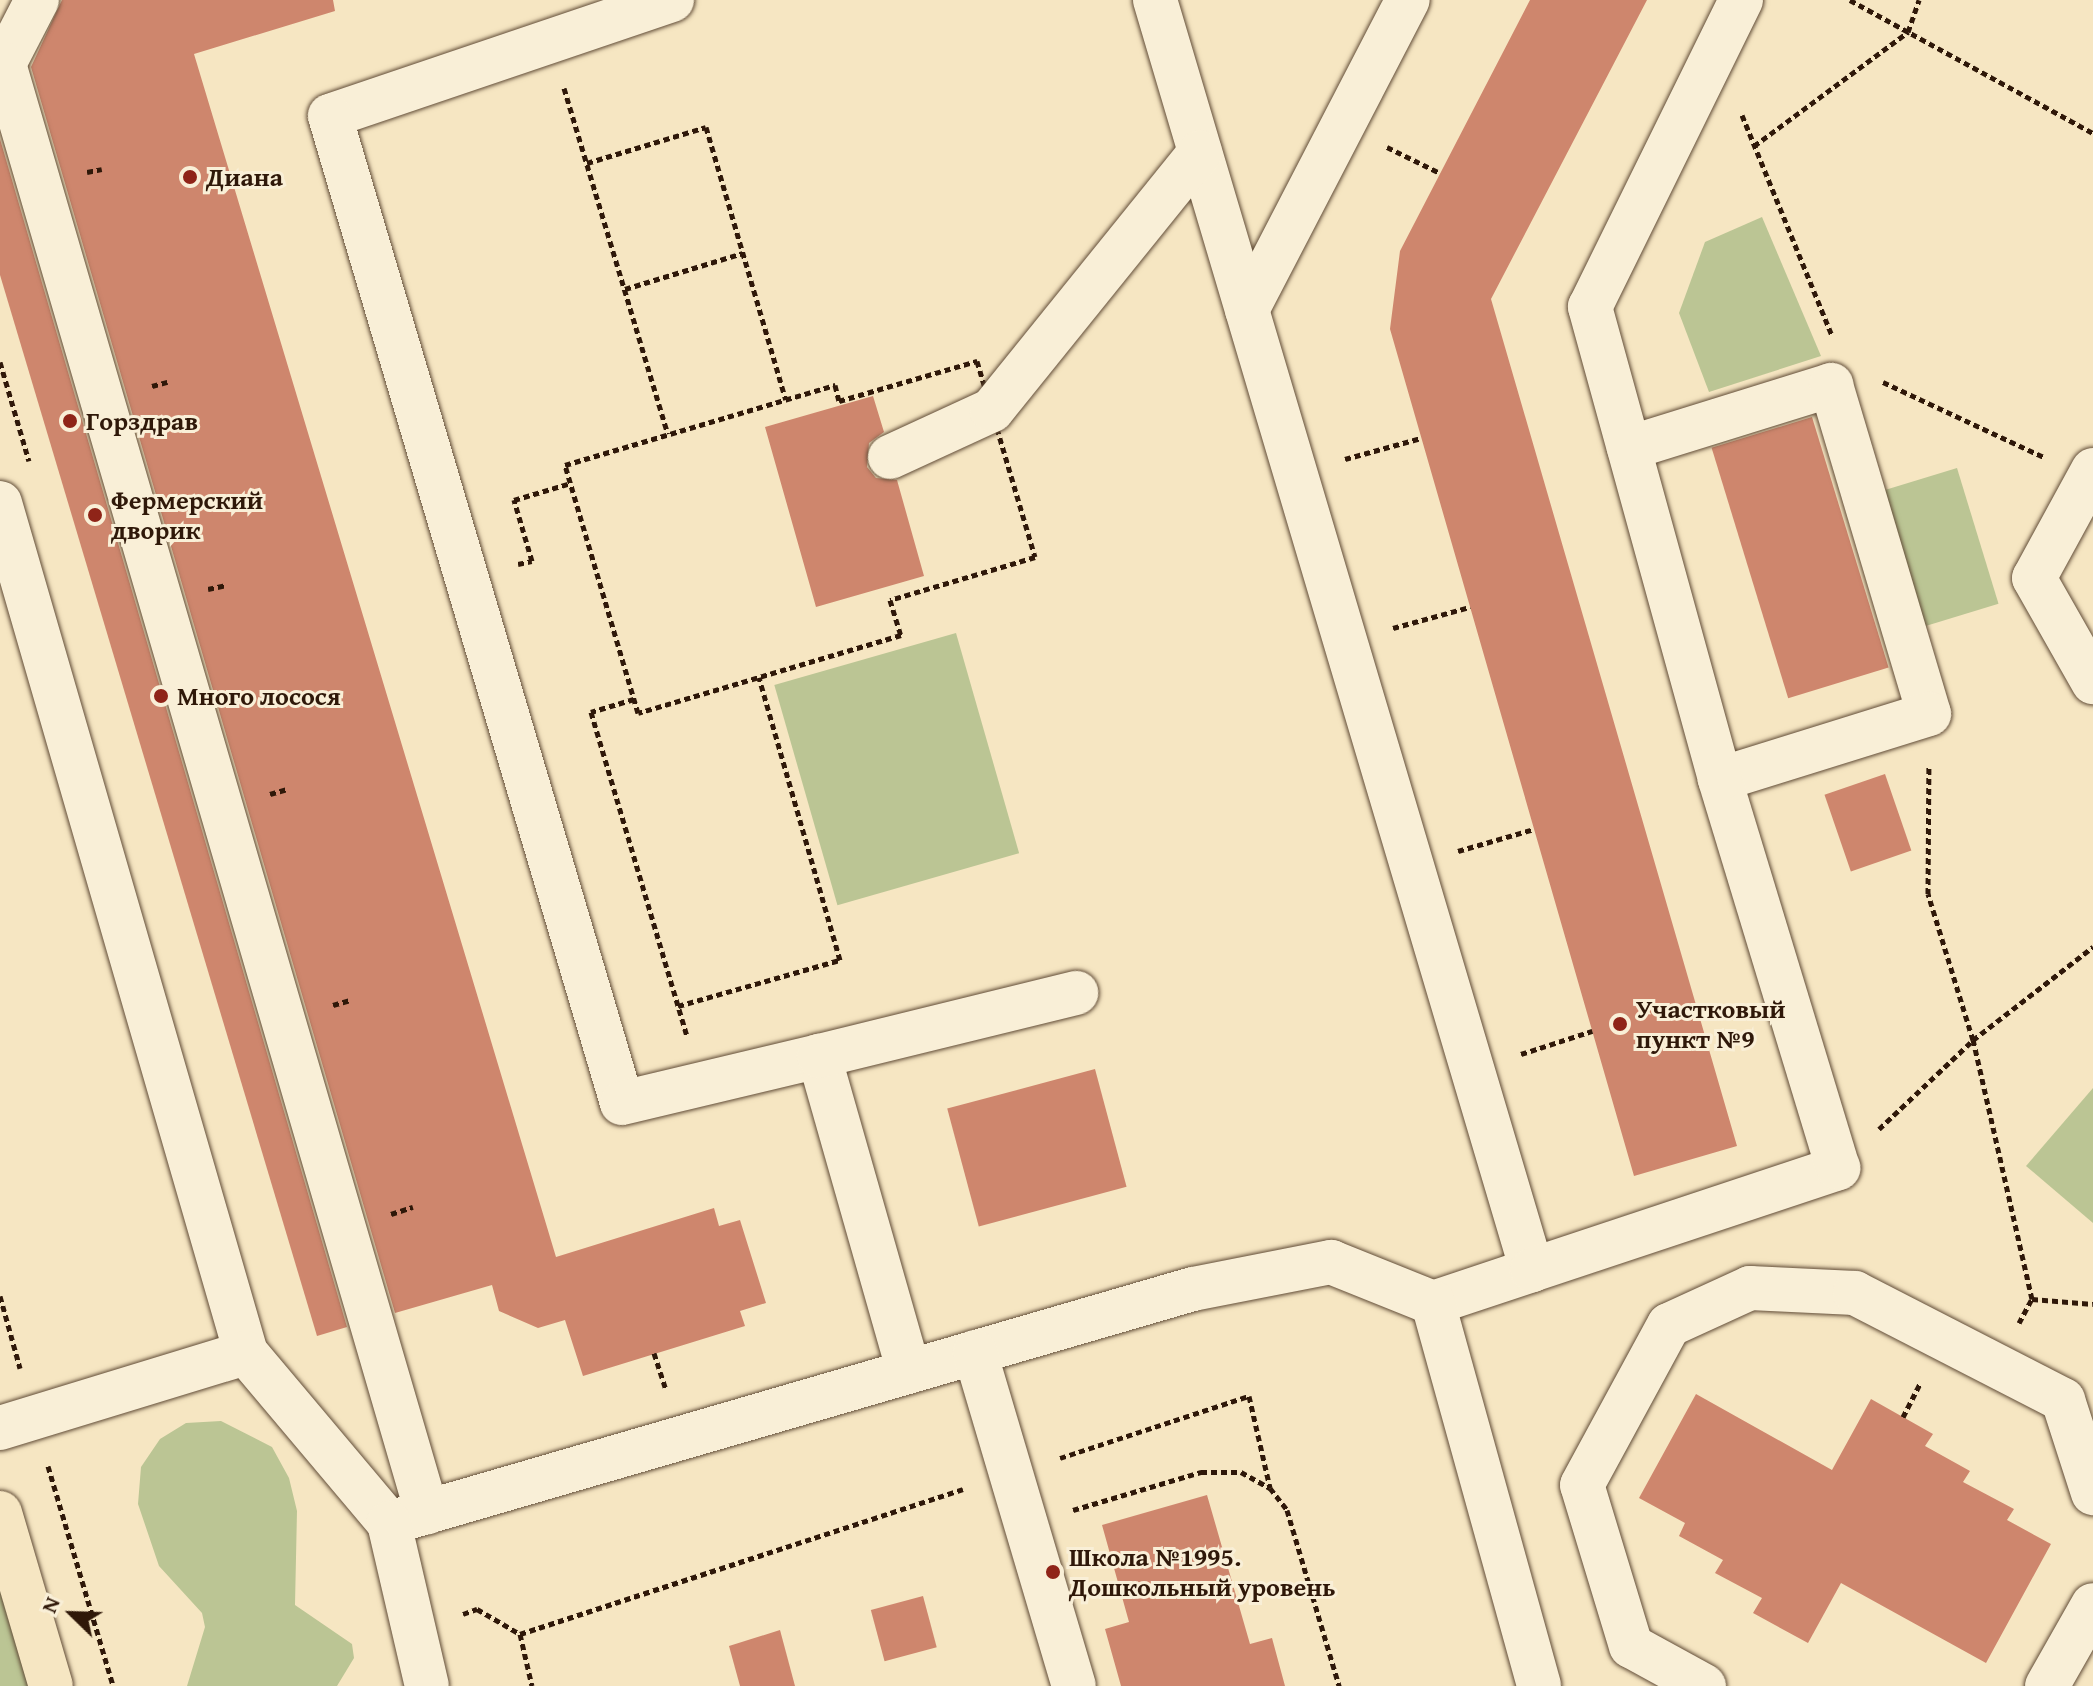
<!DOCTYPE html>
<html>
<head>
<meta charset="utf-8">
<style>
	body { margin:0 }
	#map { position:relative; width:2093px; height:1686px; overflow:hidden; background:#f6e6c2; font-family:"Gentium Book Plus",serif }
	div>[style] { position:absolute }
	.green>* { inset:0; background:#bbc594; transform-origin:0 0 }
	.building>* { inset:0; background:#ce866d; transform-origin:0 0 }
	.path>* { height:5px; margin-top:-2.5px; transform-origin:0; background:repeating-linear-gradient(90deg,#2f1809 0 6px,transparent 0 10px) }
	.roads { filter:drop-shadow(0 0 2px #614c37) drop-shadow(0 0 2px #614c37) }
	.minor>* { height:44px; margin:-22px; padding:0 22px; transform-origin:22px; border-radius:22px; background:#f9efd7 }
	.major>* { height:44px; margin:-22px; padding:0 22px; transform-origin:22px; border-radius:22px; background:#f6e6c2 }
	.dots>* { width:22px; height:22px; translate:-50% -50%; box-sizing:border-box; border:4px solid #f9efd7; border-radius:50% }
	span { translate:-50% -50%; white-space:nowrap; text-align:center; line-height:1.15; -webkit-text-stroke:6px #f9efd7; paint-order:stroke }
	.poi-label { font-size:26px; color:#2f1809; font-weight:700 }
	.left { translate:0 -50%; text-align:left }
	.north { position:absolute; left:32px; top:1574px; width:80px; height:80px; -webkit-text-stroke:6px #f9efd7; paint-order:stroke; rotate:293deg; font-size:22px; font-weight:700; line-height:32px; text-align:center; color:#2f1809 }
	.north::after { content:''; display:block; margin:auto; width:28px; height:36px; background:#2f1809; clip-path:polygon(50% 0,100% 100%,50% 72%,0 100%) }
</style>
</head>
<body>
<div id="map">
	<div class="green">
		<i style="clip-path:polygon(1762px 217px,1821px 356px,1709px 392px,1679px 313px,1705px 242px)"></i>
		<i style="left:1957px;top:468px;width:142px;height:77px;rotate:73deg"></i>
		<i style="left:956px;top:633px;width:229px;height:189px;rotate:74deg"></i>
		<i style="clip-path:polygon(2093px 1088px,2093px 1223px,2026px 1166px)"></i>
		<i style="clip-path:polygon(221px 1421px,272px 1447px,289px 1478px,297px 1511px,295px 1605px,352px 1644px,354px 1658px,337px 1686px,187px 1686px,205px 1627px,202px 1613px,159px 1566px,138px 1504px,141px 1467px,160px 1439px,186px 1423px)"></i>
		<i style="clip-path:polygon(0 1586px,30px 1686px,0 1686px)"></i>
	</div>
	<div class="building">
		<i style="clip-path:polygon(62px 0,333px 0,335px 11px,194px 54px,556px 1257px,714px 1208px,719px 1226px,740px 1220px,766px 1303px,740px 1311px,745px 1326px,583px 1376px,565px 1320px,538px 1328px,499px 1311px,492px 1285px,395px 1313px,31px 67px)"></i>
		<i style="clip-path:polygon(1530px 0,1647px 0,1491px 299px,1737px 1146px,1634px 1176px,1390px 329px,1400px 251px)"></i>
		<i style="clip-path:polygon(0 139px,347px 1327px,317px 1336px,0 275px)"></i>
		<i style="clip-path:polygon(873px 396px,884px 432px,869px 443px,867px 467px,876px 478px,897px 480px,924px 576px,816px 607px,765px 427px)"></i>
		<i style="left:1812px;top:417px;width:262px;height:105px;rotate:73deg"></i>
		<i style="left:1885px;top:774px;width:81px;height:64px;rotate:71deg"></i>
		<i style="left:1095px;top:1069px;width:122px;height:153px;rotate:75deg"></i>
		<i style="clip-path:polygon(1696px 1394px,1832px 1470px,1871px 1399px,1933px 1434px,1925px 1446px,1970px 1471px,1963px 1482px,2014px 1509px,2007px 1520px,2051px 1544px,1986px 1663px,1841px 1583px,1808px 1643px,1753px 1613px,1762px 1598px,1715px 1573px,1723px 1560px,1679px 1536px,1685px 1523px,1639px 1498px)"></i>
		<i style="clip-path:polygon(1207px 1495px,1250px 1644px,1272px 1638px,1285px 1686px,1121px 1686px,1105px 1629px,1129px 1622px,1102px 1525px)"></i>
		<i style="left:923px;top:1596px;width:53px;height:54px;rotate:75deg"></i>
		<i style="clip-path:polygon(780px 1630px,795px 1686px,740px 1686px,729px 1646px)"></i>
	</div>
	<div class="path">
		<i style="left:1850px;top:0;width:277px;rotate:28.7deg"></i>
		<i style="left:564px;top:88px;width:361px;rotate:73.3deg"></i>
		<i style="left:1742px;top:115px;width:238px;rotate:67.8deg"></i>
		<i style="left:1754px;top:146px;width:192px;rotate:-36.5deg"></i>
		<i style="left:1908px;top:32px;width:34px;rotate:-71deg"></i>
		<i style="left:1387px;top:147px;width:59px;rotate:26.1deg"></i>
		<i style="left:587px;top:163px;width:124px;rotate:-16.8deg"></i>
		<i style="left:706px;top:127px;width:284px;rotate:73.7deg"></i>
		<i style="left:87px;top:172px;width:15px;rotate:-11deg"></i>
		<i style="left:625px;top:289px;width:123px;rotate:-17deg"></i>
		<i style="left:977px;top:361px;width:204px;rotate:73.5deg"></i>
		<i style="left:1035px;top:557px;width:151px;rotate:163.5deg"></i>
		<i style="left:890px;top:600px;width:37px;rotate:73deg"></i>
		<i style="left:901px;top:635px;width:274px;rotate:163.5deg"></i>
		<i style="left:638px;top:713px;width:259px;rotate:-106.4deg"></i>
		<i style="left:565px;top:465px;width:282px;rotate:-16.5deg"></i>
		<i style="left:835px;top:385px;width:16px;rotate:76deg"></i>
		<i style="left:839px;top:401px;width:144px;rotate:-16.2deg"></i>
		<i style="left:0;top:362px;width:103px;rotate:73.7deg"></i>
		<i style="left:1883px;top:382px;width:178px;rotate:25deg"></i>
		<i style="left:152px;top:386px;width:16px;rotate:-15deg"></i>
		<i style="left:1345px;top:459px;width:79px;rotate:-15.4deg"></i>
		<i style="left:518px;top:564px;width:14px;rotate:-12deg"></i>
		<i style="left:532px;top:561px;width:64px;rotate:-106.4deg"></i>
		<i style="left:514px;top:500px;width:59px;rotate:-16.6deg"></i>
		<i style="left:208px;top:589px;width:19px;rotate:-12deg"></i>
		<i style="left:1393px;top:628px;width:80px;rotate:-15.3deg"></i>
		<i style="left:634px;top:699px;width:45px;rotate:163.2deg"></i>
		<i style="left:591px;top:712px;width:339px;rotate:73.5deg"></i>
		<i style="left:270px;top:794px;width:19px;rotate:-16deg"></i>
		<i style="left:1458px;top:851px;width:79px;rotate:-16.1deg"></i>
		<i style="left:333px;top:1005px;width:19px;rotate:-16deg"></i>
		<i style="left:678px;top:1006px;width:168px;rotate:-15.9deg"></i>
		<i style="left:840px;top:960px;width:294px;rotate:-106deg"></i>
		<i style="left:1521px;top:1054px;width:75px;rotate:-17.9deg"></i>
		<i style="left:1879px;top:1129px;width:129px;rotate:-43.4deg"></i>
		<i style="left:1973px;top:1040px;width:153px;rotate:-107.1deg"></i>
		<i style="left:1928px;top:894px;width:129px;rotate:-89.6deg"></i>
		<i style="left:391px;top:1214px;width:23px;rotate:-18deg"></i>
		<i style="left:0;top:1296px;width:75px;rotate:74.5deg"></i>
		<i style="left:2032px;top:1299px;width:61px;rotate:4.7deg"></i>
		<i style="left:2019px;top:1323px;width:27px;rotate:-62deg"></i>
		<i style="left:2032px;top:1299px;width:266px;rotate:-102.8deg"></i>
		<i style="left:1973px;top:1040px;width:152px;rotate:-37.8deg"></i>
		<i style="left:654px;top:1353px;width:39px;rotate:72deg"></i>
		<i style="left:1903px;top:1417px;width:39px;rotate:-63deg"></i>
		<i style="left:1060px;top:1458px;width:199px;rotate:-18.2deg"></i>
		<i style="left:1249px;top:1396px;width:94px;rotate:77.1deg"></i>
		<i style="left:48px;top:1466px;width:229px;rotate:73.5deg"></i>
		<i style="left:1073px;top:1510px;width:134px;rotate:-16.5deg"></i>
		<i style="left:1201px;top:1472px;width:40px"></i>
		<i style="left:1241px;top:1472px;width:33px;rotate:29deg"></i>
		<i style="left:1270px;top:1488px;width:28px;rotate:52deg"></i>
		<i style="left:1287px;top:1510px;width:184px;rotate:73.5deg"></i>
		<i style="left:463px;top:1614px;width:15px;rotate:-20deg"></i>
		<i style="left:477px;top:1609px;width:50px;rotate:30.2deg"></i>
		<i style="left:520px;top:1634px;width:466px;rotate:-18.1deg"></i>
		<i style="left:520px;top:1634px;width:53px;rotate:77deg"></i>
	</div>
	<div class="roads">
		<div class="minor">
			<i style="left:37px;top:0;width:72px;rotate:117.3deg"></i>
			<i style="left:4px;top:64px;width:1509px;rotate:73.72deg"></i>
			<i style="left:672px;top:0;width:361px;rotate:161.3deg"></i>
			<i style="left:330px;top:116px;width:1029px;rotate:73.52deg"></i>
			<i style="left:622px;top:1103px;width:203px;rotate:-13.4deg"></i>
			<i style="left:819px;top:1056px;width:328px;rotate:74.1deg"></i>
			<i style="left:1155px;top:0;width:1325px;rotate:73.47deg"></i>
			<i style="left:1532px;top:1270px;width:104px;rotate:161.6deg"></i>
			<i style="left:1433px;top:1303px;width:397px;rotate:74.5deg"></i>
			<i style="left:1247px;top:310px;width:349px;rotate:-62.6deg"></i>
			<i style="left:1629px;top:448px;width:212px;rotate:-17.3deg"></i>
			<i style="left:1831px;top:385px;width:343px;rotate:73.4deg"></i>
			<i style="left:1929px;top:714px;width:219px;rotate:162.7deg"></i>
			<i style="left:890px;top:457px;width:112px;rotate:-24.7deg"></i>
			<i style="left:992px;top:410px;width:331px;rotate:-51.1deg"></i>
			<i style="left:2093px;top:470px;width:123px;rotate:118.6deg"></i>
			<i style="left:2034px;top:578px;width:120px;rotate:60.4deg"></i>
			<i style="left:0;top:503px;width:885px;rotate:73.86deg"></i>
			<i style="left:246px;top:1353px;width:222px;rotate:49.9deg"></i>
			<i style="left:389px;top:1523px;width:837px;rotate:-16.23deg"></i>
			<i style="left:1193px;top:1289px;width:141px;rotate:-11.1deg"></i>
			<i style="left:1331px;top:1262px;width:110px;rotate:21.9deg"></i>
			<i style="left:819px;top:1056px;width:265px;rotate:-13.8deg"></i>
			<i style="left:1532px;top:1270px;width:323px;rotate:-18.4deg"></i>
			<i style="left:1838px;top:1168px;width:407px;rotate:-106.9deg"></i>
			<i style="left:1720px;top:779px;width:490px;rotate:-105.4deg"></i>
			<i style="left:1590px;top:307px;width:342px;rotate:-63.8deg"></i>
			<i style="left:975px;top:1352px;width:348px;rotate:73.5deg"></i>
			<i style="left:0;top:1428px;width:257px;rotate:-17deg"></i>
			<i style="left:389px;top:1523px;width:167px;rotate:76.9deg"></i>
			<i style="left:1704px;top:1686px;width:83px;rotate:-151.3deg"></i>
			<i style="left:1631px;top:1646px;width:168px;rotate:-106.9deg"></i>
			<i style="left:1582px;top:1485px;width:182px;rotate:-61.5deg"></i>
			<i style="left:1669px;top:1325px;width:89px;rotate:-24.6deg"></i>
			<i style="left:1750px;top:1288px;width:105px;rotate:2.7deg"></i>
			<i style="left:1855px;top:1293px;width:234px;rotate:27.2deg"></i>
			<i style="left:2063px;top:1400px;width:98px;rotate:72.1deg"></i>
			<i style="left:2047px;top:1686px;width:93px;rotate:-60.4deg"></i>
		</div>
		<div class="major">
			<i style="left:0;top:1513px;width:180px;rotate:73.6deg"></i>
		</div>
	</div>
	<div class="dots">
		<i style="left:190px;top:177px;background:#8f2418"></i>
		<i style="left:70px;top:421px;background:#8f2418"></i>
		<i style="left:95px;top:515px;background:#8f2418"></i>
		<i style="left:161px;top:696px;background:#8f2418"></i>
		<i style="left:1620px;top:1024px;background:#8f2418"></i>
		<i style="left:1053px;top:1572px;background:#8f2418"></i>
	</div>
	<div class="poi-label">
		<span class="left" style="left:206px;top:177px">Диана</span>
		<span class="left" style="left:86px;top:421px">Горздрав</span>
		<span class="left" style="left:111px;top:515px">Фермерский<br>дворик</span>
		<span class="left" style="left:177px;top:696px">Много лосося</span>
		<span class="left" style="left:1636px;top:1024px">Участковый<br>пункт №9</span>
		<span class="left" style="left:1069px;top:1572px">Школа №1995.<br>Дошкольный уровень</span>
	</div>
	<div class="north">N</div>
</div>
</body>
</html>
